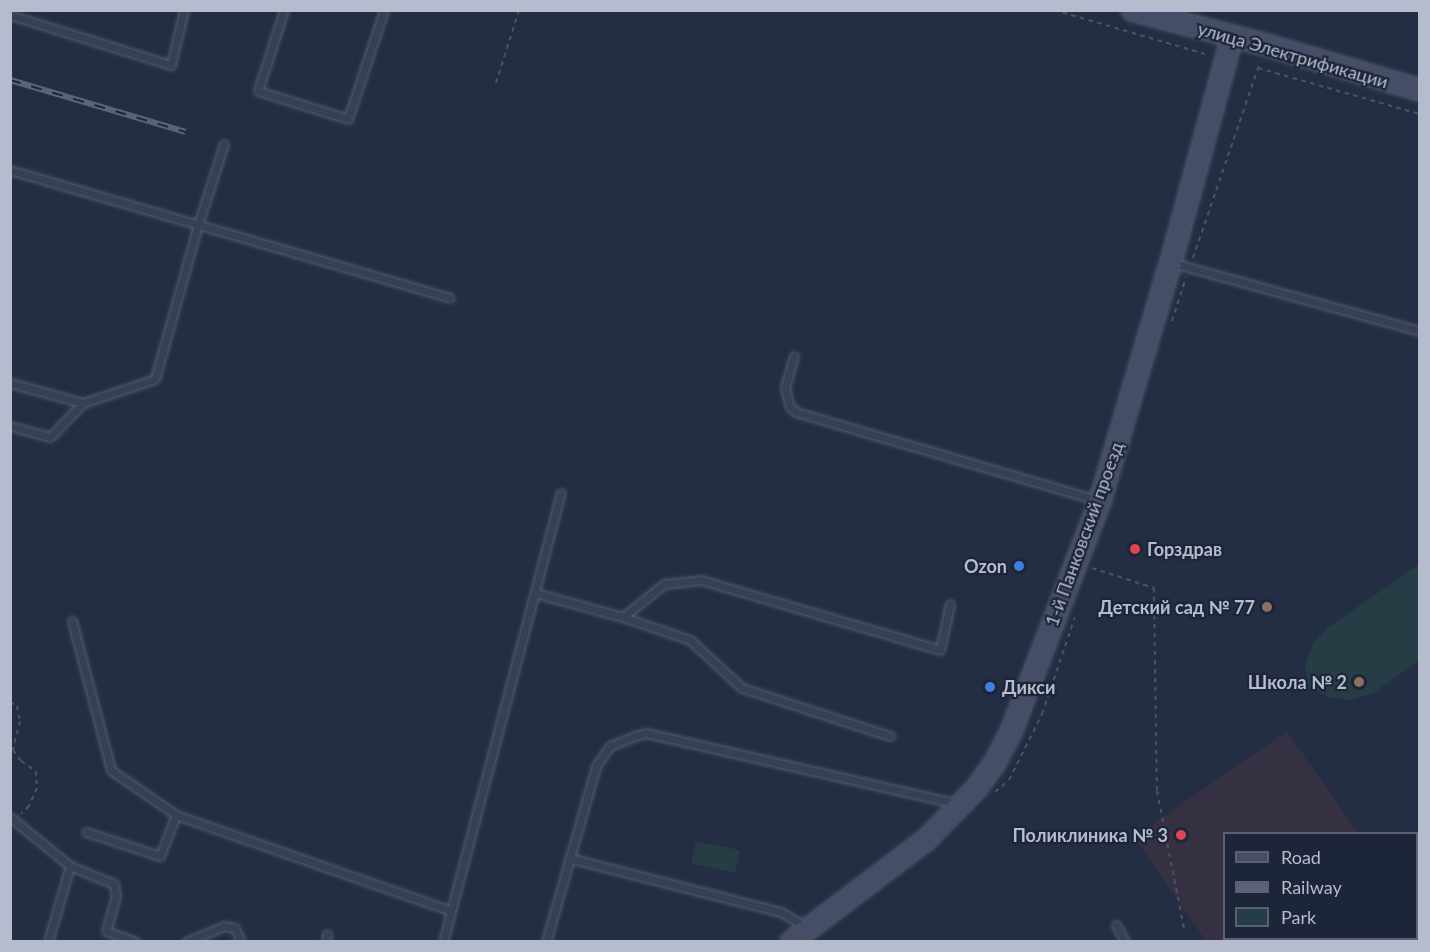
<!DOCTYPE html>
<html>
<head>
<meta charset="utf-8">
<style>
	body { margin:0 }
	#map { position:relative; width:1430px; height:952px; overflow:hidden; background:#232e44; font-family:Lato,sans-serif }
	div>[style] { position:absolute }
	.medical>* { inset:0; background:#353143 }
	.green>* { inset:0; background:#263d45; transform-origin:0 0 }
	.path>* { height:2px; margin-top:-1px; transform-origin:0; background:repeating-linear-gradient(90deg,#41595e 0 4.5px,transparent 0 9px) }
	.roads { filter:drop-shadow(0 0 2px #535b6d) drop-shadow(0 0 2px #535b6d) }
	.lane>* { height:7px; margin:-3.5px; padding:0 3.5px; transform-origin:3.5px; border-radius:3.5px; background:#384053 }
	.secondary>* { height:20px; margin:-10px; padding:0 10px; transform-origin:10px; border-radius:10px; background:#464e67 }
	.rail>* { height:6px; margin-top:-3px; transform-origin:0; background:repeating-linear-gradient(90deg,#1d2538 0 11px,#5a637a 0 22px); box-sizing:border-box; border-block:2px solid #5a637a }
	.dots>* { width:16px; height:16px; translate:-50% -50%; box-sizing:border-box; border:3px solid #1d2538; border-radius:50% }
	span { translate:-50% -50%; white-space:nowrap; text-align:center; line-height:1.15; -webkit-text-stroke:4.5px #1d2538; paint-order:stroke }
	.street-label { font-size:18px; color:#b5bccd }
	.poi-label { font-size:18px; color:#b5bccd; font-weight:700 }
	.left { translate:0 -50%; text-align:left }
	.right { translate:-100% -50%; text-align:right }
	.frame { position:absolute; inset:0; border:12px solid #b5bccd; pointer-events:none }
	.legend { position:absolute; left:1223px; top:832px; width:195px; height:108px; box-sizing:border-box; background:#1d2538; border:2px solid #5a6174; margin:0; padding:8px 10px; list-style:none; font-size:18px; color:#b5bccd }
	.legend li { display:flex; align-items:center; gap:12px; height:30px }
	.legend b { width:30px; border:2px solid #5a6174 }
</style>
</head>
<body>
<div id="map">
	<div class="medical">
		<i style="clip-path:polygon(1287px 731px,1358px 833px,1224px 834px,1224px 938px,1298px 939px,1294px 942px,1206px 941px,1134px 837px)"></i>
	</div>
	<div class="green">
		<i style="clip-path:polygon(1419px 564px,1419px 660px,1374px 693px,1350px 700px,1328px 697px,1309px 687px,1305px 665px,1313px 643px,1329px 627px)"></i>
		<i style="left:696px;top:841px;width:45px;height:23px;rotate:12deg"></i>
	</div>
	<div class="path">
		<i style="left:1054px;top:10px;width:161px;rotate:16.2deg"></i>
		<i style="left:1258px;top:68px;width:168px;rotate:15.9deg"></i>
		<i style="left:496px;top:83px;width:77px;rotate:-72.5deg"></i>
		<i style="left:1193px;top:258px;width:207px;rotate:-71.1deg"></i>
		<i style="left:1172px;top:321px;width:46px;rotate:-72.3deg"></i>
		<i style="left:1092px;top:568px;width:65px;rotate:17.9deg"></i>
		<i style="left:1154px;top:588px;width:203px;rotate:89.2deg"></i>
		<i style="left:1157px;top:791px;width:141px;rotate:78.9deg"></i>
		<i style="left:10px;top:702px;width:8px;rotate:30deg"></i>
		<i style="left:17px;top:706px;width:15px;rotate:79deg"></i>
		<i style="left:20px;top:721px;width:30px;rotate:104deg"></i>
		<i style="left:13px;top:750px;width:14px;rotate:54deg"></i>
		<i style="left:21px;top:761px;width:18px;rotate:34deg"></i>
		<i style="left:36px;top:771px;width:17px;rotate:87deg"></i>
		<i style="left:37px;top:788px;width:20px;rotate:114deg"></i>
		<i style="left:29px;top:806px;width:11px;rotate:135deg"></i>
		<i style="left:995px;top:792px;width:18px;rotate:-41deg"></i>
		<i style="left:1009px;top:780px;width:74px;rotate:-63.4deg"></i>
		<i style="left:1042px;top:714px;width:102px;rotate:-71.2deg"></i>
		<i style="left:1338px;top:938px;width:5px;rotate:53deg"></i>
	</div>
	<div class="roads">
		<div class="lane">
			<i style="left:284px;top:10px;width:85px;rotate:107.8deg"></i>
			<i style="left:258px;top:91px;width:94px;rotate:17.3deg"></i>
			<i style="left:348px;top:119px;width:115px;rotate:-71.7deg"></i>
			<i style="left:10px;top:15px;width:169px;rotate:17.3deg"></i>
			<i style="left:171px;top:65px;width:57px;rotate:-76.7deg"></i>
			<i style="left:10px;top:170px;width:458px;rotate:16.2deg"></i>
			<i style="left:1173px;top:263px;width:256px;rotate:15.4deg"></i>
			<i style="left:794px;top:356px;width:33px;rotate:106deg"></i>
			<i style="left:785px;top:388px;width:20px;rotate:75deg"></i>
			<i style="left:790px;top:407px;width:8px;rotate:40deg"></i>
			<i style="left:796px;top:412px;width:314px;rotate:16.3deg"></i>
			<i style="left:10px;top:383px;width:76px;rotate:15.3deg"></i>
			<i style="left:10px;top:426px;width:41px;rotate:15.4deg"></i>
			<i style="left:50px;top:437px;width:47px;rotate:-45.9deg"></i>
			<i style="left:83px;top:403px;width:76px;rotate:-18.4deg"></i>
			<i style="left:155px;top:379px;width:160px;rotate:-74.4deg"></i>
			<i style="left:198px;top:225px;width:85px;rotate:-72.2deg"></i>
			<i style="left:535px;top:593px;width:91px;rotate:15.3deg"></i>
			<i style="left:623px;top:617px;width:53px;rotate:-38.8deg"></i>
			<i style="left:664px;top:584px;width:37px;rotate:-6deg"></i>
			<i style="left:701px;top:580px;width:249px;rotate:16.3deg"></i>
			<i style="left:940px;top:650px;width:47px;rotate:-77.7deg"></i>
			<i style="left:623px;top:617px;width:71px;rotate:18.9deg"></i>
			<i style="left:690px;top:640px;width:71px;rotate:42.7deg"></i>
			<i style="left:742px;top:688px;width:156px;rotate:18deg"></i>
			<i style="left:72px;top:621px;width:154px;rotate:75.3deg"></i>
			<i style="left:111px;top:770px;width:79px;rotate:34.7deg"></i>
			<i style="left:10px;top:817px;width:77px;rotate:39.2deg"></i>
			<i style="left:70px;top:866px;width:48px;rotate:22.2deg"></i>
			<i style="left:114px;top:884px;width:12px;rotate:81deg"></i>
			<i style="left:116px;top:896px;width:36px;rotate:106deg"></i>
			<i style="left:106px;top:931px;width:32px;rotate:20deg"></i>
			<i style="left:86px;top:832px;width:78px;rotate:18deg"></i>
			<i style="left:160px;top:856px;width:44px;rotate:-68.7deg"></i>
			<i style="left:176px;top:815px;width:291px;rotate:19.2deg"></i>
			<i style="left:569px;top:858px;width:219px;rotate:14.3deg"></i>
			<i style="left:781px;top:912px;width:29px;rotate:31deg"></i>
			<i style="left:1416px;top:865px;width:4px;rotate:-27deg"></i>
			<i style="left:1416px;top:883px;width:6px;rotate:45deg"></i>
			<i style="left:1116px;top:925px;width:19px;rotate:62deg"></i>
			<i style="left:48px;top:942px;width:79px;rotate:-73.9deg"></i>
			<i style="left:186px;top:942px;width:41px;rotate:-22.8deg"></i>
			<i style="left:224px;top:926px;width:11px;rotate:10deg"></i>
			<i style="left:235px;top:928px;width:15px;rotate:67deg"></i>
			<i style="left:326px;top:942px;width:8px;rotate:-83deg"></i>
			<i style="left:443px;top:942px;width:464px;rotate:-75.3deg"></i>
			<i style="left:546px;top:942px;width:183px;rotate:-74.1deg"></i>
			<i style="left:596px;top:766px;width:24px;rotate:-55deg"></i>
			<i style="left:610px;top:746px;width:27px;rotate:-22deg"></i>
			<i style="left:635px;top:736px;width:11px;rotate:-15deg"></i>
			<i style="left:646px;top:733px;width:312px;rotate:12.8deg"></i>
			<i style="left:950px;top:802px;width:8px;rotate:50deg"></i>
			<i style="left:1312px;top:942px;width:6px;rotate:-45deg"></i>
		</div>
		<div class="secondary">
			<i style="left:1132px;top:10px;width:138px;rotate:14.6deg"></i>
			<i style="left:1266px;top:45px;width:160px;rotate:16.3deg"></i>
			<i style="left:791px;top:942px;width:169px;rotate:-37.1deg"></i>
			<i style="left:926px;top:840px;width:71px;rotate:-45.6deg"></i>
			<i style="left:976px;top:789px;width:31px;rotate:-54deg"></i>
			<i style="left:994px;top:764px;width:36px;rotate:-62deg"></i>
			<i style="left:1011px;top:732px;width:248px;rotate:-68.9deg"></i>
			<i style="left:1100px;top:501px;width:249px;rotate:-73.5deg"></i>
			<i style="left:1171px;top:262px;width:233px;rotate:-74.8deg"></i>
		</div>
	</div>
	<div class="rail">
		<i style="left:10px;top:80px;width:183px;rotate:16.5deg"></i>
	</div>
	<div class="dots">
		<i style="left:1135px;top:549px;background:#e0444e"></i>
		<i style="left:1019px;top:566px;background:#3f7fe0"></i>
		<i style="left:1267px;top:607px;background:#8d6e63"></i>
		<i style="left:1359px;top:682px;background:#8d6e63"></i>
		<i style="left:990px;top:687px;background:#3f7fe0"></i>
		<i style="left:1181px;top:835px;background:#e0444e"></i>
	</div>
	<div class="street-label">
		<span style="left:1293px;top:55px;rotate:16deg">улица Электрификации</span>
		<span style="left:1084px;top:534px;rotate:-70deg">1-й Панковский проезд</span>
	</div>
	<div class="poi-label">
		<span class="left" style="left:1147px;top:549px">Горздрав</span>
		<span class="right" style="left:1007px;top:566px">Ozon</span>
		<span class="right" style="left:1255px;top:607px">Детский сад № 77</span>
		<span class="right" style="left:1347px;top:682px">Школа № 2</span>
		<span class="left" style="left:1002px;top:687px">Дикси</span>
		<span class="right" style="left:1168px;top:835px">Поликлиника № 3</span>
	</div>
	<div class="frame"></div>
	<ul class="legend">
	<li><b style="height:8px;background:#464e67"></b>Road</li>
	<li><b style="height:8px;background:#5a637a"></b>Railway</li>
	<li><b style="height:16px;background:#263d45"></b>Park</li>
	</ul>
</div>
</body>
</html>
